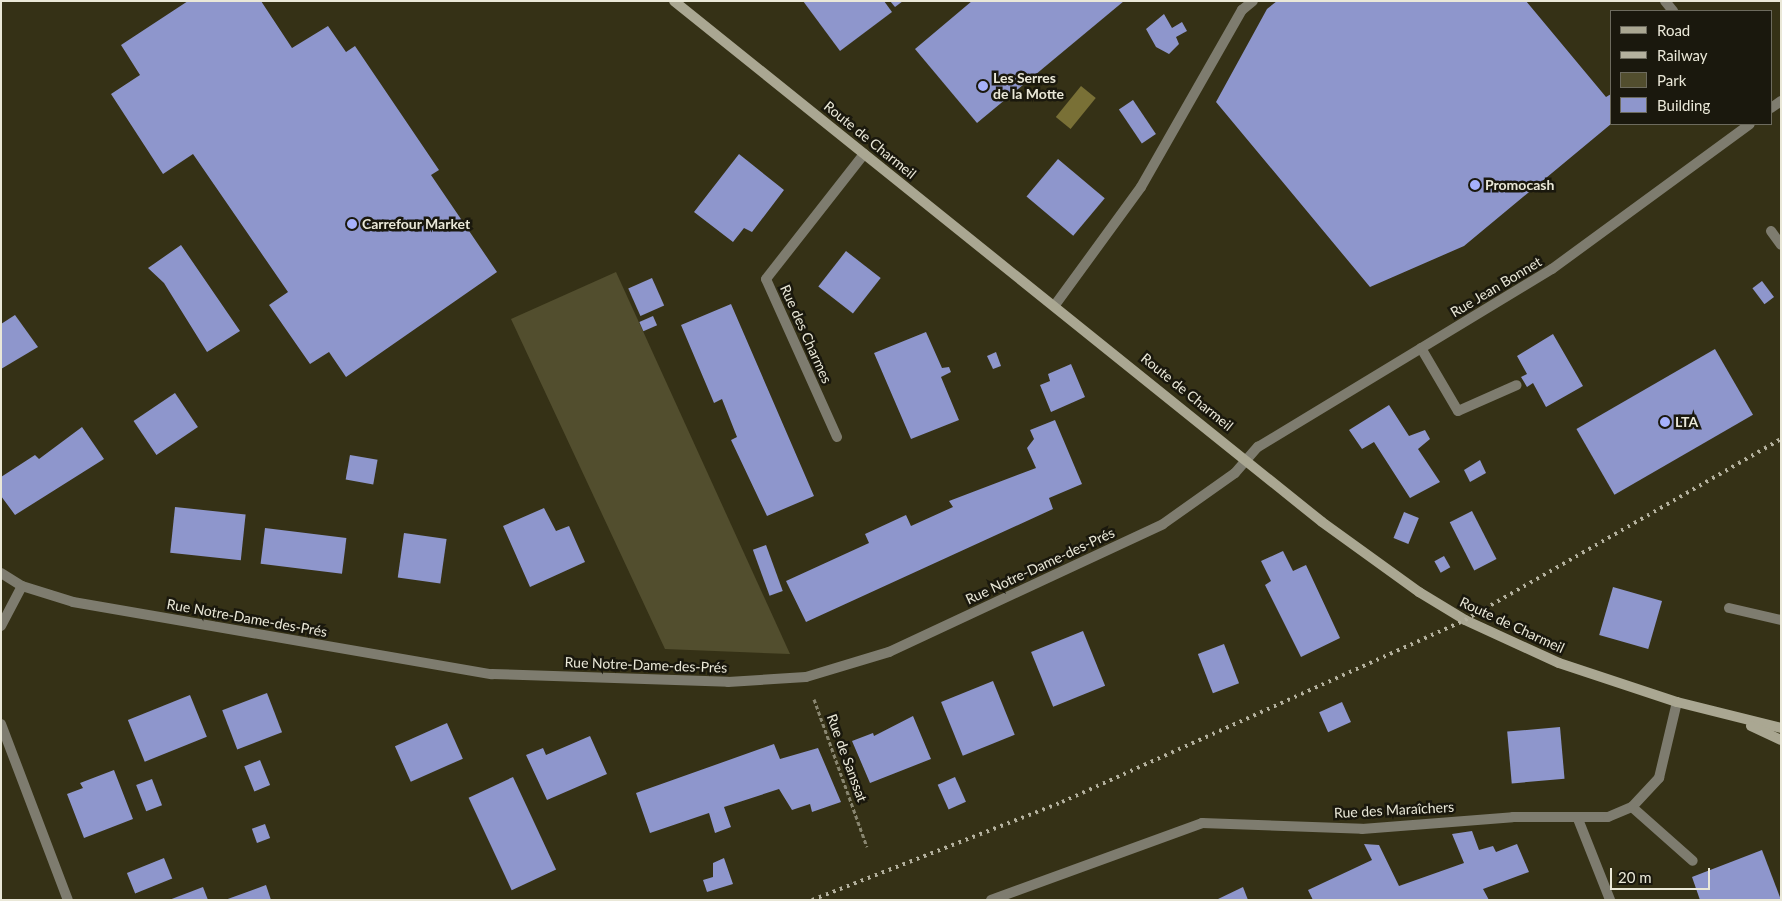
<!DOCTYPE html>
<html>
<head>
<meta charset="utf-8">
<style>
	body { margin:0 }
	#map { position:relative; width:1782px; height:901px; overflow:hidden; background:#353116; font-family:Lato,sans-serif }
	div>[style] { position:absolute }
	.green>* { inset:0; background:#524e2e }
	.water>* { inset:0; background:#797036; transform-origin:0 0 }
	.building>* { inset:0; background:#8e96cc; transform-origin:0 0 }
	.path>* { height:3px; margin-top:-1.5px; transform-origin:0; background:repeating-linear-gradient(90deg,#898670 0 4px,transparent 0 6.5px) }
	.service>* { height:10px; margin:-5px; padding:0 5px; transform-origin:5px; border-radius:5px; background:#7e7c6f }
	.minor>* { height:10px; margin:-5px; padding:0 5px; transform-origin:5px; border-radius:5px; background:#7e7c6f }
	.secondary>* { height:10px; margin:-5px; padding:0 5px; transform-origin:5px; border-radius:5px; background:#aaa792 }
	.rail>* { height:4px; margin-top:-2px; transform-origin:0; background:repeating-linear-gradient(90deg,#b4b19e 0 2.5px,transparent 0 7.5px) }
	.dots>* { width:14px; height:14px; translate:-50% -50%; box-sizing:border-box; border:2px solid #1a180d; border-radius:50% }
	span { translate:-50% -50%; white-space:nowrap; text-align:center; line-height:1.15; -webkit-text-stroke:5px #1a180d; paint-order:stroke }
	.poi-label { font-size:14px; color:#eae8d8; font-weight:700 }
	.left { translate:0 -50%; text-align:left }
	.street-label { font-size:14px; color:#eae8d8 }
	.frame { position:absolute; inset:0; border:2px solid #eae8d8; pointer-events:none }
	.legend { position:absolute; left:1610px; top:10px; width:162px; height:115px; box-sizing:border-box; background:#1a180d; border:1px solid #6d6b5e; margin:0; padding:6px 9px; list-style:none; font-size:15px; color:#eae8d8 }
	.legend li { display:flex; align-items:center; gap:10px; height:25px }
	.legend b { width:25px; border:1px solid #6d6b5e }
	.scale { position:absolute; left:1610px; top:868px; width:100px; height:22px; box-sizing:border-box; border:2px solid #eae8d8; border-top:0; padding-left:6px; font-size:15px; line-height:18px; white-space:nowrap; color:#eae8d8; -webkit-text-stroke:4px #1a180d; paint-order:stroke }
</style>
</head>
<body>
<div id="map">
	<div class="green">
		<i style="clip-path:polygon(616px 272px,790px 654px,665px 649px,511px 319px)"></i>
	</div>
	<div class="water">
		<i style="left:1081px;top:86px;width:19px;height:40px;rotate:39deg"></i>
	</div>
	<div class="building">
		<i style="clip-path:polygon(188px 1px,261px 1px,292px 48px,328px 26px,346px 52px,355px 46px,439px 170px,431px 175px,497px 272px,346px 377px,329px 352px,310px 364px,269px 305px,288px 292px,193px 154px,163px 174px,111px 94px,140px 75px,121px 45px)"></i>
		<i style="clip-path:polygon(803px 1px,884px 1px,892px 12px,840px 51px)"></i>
		<i style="clip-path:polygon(890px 1px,903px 1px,895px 7px)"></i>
		<i style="clip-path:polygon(972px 1px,1124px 1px,977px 123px,915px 49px)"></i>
		<i style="clip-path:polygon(1277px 1px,1526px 1px,1606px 97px,1611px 94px,1611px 124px,1464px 246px,1370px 287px,1216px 102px,1267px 9px)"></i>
		<i style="clip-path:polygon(1164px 14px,1172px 28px,1182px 22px,1187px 31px,1176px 37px,1179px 44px,1169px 54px,1156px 47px,1146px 29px)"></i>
		<i style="left:1133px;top:100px;width:41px;height:17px;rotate:56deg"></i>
		<i style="clip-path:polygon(739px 154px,784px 190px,752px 232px,744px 228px,733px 242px,694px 212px)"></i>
		<i style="left:1058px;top:159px;width:61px;height:49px;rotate:40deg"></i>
		<i style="clip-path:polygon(181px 245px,240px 331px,207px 352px,164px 283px,148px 268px)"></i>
		<i style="left:846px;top:251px;width:44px;height:45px;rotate:38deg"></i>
		<i style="left:652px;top:278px;width:30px;height:26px;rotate:66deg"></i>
		<i style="left:1762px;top:281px;width:20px;height:12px;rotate:53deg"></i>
		<i style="clip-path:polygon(731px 304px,814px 496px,767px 516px,731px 440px,737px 437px,722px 399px,714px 403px,681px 325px)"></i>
		<i style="clip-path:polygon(15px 315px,38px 347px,1px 369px,1px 324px)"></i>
		<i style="left:653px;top:316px;width:10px;height:15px;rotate:66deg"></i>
		<i style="clip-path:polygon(926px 332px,942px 368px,949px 367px,951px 372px,941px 377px,959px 420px,911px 439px,874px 353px)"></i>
		<i style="clip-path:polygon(1553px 334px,1583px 386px,1546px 407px,1533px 383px,1527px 387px,1521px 377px,1527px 374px,1517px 356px)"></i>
		<i style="left:1715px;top:349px;width:76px;height:160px;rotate:60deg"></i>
		<i style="clip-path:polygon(996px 352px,1001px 366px,993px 369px,987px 356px)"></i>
		<i style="clip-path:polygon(1071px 364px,1085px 397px,1051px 412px,1040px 385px,1050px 381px,1048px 374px)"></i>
		<i style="left:175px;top:393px;width:41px;height:50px;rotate:56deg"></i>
		<i style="clip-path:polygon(1389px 405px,1409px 436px,1425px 430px,1430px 439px,1418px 449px,1440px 482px,1410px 498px,1374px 442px,1362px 449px,1349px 430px)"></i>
		<i style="clip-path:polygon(1055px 420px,1082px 484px,1049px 498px,1053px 509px,806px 622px,786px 581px,869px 543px,865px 534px,906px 515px,911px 526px,953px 507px,949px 501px,1036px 468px,1027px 448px,1034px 439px,1030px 430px)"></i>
		<i style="clip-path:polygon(82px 427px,104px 459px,15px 515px,1px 496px,1px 477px,35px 455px,39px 459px)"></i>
		<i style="left:350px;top:455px;width:28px;height:25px;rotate:10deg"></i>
		<i style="clip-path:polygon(1480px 460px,1486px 473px,1470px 482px,1464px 470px)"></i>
		<i style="left:175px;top:507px;width:71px;height:46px;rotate:6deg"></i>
		<i style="clip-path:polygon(544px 508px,556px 531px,569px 526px,585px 562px,530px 587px,503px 526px)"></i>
		<i style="left:1472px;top:511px;width:54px;height:25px;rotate:63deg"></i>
		<i style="left:1404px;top:512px;width:16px;height:28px;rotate:22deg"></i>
		<i style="left:265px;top:528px;width:82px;height:36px;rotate:7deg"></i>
		<i style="left:404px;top:533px;width:43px;height:45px;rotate:8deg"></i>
		<i style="left:766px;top:545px;width:49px;height:14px;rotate:70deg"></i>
		<i style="clip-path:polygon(1283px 551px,1293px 571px,1306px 565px,1340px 638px,1301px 657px,1265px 585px,1271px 581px,1261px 561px)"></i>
		<i style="left:1444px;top:556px;width:13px;height:11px;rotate:61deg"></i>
		<i style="left:1613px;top:587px;width:51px;height:50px;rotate:16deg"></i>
		<i style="left:1083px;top:631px;width:59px;height:56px;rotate:68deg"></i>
		<i style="left:1224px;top:644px;width:42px;height:28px;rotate:69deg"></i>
		<i style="left:993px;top:681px;width:58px;height:56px;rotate:68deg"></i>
		<i style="left:267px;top:693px;width:42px;height:48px;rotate:69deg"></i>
		<i style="left:190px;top:695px;width:45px;height:67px;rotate:68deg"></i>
		<i style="left:1342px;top:702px;width:22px;height:25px;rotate:66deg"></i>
		<i style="clip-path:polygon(913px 716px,931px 759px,870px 783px,852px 741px,873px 733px,874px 736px)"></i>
		<i style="left:447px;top:723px;width:39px;height:57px;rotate:66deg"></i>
		<i style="left:1560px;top:727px;width:52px;height:53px;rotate:85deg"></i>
		<i style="clip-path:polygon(590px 736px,607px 774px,547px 800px,526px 755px,543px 748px,546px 755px)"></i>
		<i style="clip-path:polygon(774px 744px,780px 759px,818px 748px,841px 802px,812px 812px,810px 804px,792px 810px,779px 789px,724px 807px,731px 827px,715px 833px,709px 813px,650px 833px,636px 793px)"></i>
		<i style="left:260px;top:760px;width:27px;height:17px;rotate:68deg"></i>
		<i style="clip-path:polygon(114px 770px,133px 819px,84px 838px,67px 794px,83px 788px,80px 783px)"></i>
		<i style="left:513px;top:777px;width:102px;height:49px;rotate:65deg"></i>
		<i style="left:955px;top:777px;width:27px;height:19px;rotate:66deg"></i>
		<i style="left:152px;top:779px;width:28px;height:17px;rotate:69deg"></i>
		<i style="left:265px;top:824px;width:15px;height:14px;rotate:70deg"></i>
		<i style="clip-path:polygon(1472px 831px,1479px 850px,1493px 846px,1496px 852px,1517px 844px,1529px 872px,1483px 889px,1489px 900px,1313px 900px,1308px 890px,1372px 860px,1364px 844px,1379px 845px,1399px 886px,1464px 863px,1452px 834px)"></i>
		<i style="clip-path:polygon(1762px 850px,1781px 900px,1700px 900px,1692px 877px)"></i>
		<i style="left:164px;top:858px;width:22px;height:40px;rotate:68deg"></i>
		<i style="clip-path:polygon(724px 858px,733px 884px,707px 892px,703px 880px,713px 877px,713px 863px)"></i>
		<i style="clip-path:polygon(266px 885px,271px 900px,225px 900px)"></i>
		<i style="clip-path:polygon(203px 887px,208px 900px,169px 900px)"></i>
		<i style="clip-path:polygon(1243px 887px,1248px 900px,1216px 900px)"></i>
	</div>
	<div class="path">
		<i style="left:814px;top:699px;width:157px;rotate:70.3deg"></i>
	</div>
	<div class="service">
		<i style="left:1665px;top:1px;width:13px;rotate:51deg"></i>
		<i style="left:1771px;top:231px;width:17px;rotate:54deg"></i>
		<i style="left:1055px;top:305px;width:146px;rotate:-53.9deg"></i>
		<i style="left:1141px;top:187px;width:204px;rotate:-60.3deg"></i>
		<i style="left:1242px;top:10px;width:14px;rotate:-39deg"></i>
		<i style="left:1421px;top:348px;width:73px;rotate:59.6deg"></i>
		<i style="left:1458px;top:411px;width:64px;rotate:-23.8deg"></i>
		<i style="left:1729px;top:608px;width:53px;rotate:13deg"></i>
		<i style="left:1632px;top:807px;width:81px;rotate:41.5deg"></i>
		<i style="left:1578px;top:819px;width:87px;rotate:68.4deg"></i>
	</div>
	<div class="minor">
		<i style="left:1771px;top:108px;width:12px;rotate:-35deg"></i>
		<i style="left:837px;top:437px;width:173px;rotate:-114.2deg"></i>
		<i style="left:766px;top:279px;width:159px;rotate:-51.9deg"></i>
		<i style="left:1px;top:573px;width:25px;rotate:32deg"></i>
		<i style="left:22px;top:586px;width:53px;rotate:17.4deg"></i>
		<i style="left:73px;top:602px;width:425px;rotate:9.8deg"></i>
		<i style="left:492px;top:674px;width:236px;rotate:1.9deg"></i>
		<i style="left:728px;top:682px;width:78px;rotate:-3.7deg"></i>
		<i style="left:806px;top:677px;width:87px;rotate:-16.8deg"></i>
		<i style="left:889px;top:652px;width:302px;rotate:-25deg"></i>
		<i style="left:1163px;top:524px;width:88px;rotate:-35.3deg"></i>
		<i style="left:1235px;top:473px;width:35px;rotate:-49deg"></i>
		<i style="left:1258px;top:447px;width:344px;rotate:-31.2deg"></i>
		<i style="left:1552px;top:269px;width:245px;rotate:-36.2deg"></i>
		<i style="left:1px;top:626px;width:45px;rotate:-62.3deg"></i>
		<i style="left:1px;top:724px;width:188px;rotate:69.2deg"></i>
		<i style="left:991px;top:900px;width:225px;rotate:-20deg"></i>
		<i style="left:1202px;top:823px;width:160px;rotate:2.1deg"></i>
		<i style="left:1362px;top:829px;width:151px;rotate:-4.5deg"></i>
		<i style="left:1513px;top:817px;width:95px"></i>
		<i style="left:1608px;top:817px;width:26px;rotate:-23deg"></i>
		<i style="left:1632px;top:807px;width:40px;rotate:-47deg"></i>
		<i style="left:1659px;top:778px;width:78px;rotate:-76.7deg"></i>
	</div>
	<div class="secondary">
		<i style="left:674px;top:1px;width:831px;rotate:38.8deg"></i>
		<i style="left:1322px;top:522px;width:120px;rotate:35.8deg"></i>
		<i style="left:1419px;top:592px;width:54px;rotate:31.3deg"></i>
		<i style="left:1465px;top:620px;width:103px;rotate:24.6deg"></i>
		<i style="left:1559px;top:663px;width:124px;rotate:18.3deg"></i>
		<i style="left:1677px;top:702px;width:107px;rotate:14deg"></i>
		<i style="left:1751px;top:726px;width:33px;rotate:25deg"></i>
	</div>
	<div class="rail">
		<i style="left:812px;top:900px;width:269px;rotate:-21.4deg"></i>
		<i style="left:1062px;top:802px;width:442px;rotate:-24.3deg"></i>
		<i style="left:1465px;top:620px;width:364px;rotate:-29.8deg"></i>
	</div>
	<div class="dots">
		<i style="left:983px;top:86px;background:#a6b1fc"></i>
		<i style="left:1475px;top:185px;background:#a6b1fc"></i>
		<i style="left:352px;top:224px;background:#a6b1fc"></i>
		<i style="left:1665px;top:422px;background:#a6b1fc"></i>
	</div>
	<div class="poi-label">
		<span class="left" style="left:993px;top:86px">Les Serres<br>de la Motte</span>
		<span class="left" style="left:1485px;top:185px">Promocash</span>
		<span class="left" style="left:362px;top:224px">Carrefour Market</span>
		<span class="left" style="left:1675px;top:422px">LTA</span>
	</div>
	<div class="street-label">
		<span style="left:870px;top:140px;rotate:39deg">Route de Charmeil</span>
		<span style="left:1496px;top:287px;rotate:-31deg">Rue Jean Bonnet</span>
		<span style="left:806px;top:334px;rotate:66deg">Rue des Charmes</span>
		<span style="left:1187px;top:392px;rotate:39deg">Route de Charmeil</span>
		<span style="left:1040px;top:566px;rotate:-25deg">Rue Notre-Dame-des-Prés</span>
		<span style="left:247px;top:618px;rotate:10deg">Rue Notre-Dame-des-Prés</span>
		<span style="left:1512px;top:625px;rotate:25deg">Route de Charmeil</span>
		<span style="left:646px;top:665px;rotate:2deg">Rue Notre-Dame-des-Prés</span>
		<span style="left:847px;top:758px;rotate:70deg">Rue de Sanssat</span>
		<span style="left:1394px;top:810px;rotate:-3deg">Rue des Maraîchers</span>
	</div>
	<div class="frame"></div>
	<ul class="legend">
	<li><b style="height:6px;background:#aaa792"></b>Road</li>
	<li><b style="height:6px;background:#b4b19e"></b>Railway</li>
	<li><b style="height:14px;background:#524e2e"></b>Park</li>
	<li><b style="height:14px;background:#8e96cc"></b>Building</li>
	</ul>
	<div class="scale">20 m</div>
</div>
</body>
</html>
